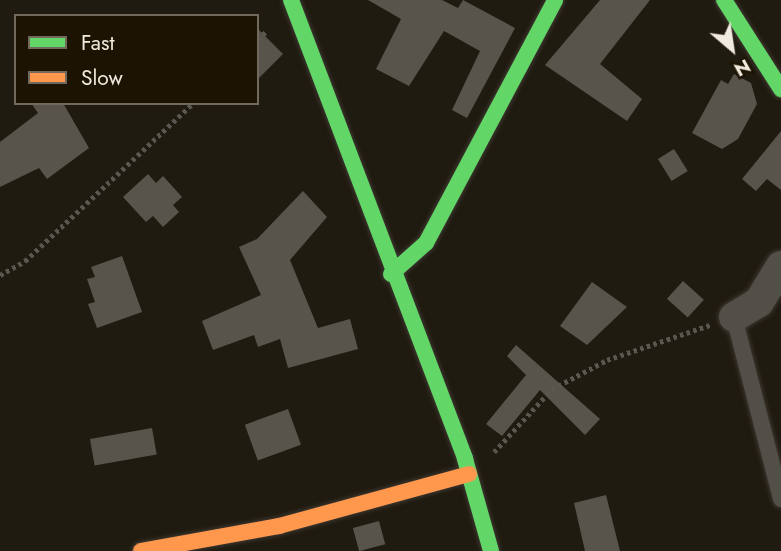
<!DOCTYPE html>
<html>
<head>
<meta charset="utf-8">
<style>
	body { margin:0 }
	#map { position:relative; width:781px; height:551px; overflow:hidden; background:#201b10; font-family:Jost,sans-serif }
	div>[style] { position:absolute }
	.building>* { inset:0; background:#58544b; transform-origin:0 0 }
	.path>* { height:4.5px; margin-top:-2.25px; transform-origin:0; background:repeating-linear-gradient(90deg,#5a5650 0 3.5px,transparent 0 7px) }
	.roads { filter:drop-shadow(0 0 2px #3c3730) drop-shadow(0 0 2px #3c3730) }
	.lane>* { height:16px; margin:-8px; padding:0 8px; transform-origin:8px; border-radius:8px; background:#524f48 }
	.street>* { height:30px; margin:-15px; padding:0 15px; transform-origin:15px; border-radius:15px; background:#524f48 }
	.fast>* { height:16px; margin:-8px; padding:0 8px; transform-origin:8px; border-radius:8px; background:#63d668 }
	.slow>* { height:16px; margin:-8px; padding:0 8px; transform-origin:8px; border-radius:8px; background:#ff974d }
	span { translate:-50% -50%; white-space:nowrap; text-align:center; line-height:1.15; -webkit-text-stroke:7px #1c1303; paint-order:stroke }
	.legend { position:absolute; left:14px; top:14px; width:245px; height:91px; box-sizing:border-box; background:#1c1303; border:2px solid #71695b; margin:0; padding:9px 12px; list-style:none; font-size:21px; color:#f0eade }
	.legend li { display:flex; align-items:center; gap:14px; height:35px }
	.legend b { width:35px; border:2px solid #71695b }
	.north { position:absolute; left:697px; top:14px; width:70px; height:70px; -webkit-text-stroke:5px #1c1303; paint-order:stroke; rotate:151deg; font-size:19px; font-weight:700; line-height:28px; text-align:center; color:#f0eade }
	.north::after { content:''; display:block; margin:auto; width:24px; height:32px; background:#f0eade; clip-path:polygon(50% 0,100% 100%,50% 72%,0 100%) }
</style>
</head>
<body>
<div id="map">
	<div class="building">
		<i style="clip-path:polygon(368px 0,442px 0,458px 8px,463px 0,515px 28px,467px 118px,452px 110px,480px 51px,444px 31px,409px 86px,376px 69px,401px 19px)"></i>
		<i style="clip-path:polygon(600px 0,650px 0,600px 64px,642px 99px,627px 121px,545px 65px)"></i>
		<i style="clip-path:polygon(257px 28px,283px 54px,257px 80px)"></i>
		<i style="clip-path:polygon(734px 74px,751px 83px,757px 104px,738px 139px,722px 149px,692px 133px,721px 80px,728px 84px)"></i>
		<i style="clip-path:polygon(31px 103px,63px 103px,89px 148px,47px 179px,39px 168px,0 187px,0 142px,38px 113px)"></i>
		<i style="clip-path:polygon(781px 131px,781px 190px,767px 179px,756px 191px,742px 179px)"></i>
		<i style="left:674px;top:149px;width:26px;height:19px;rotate:58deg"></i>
		<i style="clip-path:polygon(148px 174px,156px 183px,163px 176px,182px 197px,173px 205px,179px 212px,163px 227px,153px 216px,146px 222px,123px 197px)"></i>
		<i style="clip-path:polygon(303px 191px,327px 217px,290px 260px,318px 328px,350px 319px,358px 349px,288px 368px,280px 339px,258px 347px,254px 335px,213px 350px,202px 321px,261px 295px,239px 247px,257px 239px)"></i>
		<i style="clip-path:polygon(122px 256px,142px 312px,97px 328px,88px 304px,95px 302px,87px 279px,95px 277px,91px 267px)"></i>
		<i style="left:683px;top:281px;width:28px;height:24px;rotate:42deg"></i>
		<i style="clip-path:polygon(592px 282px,627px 307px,587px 345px,560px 326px)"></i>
		<i style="clip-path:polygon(516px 345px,600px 419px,585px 435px,540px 390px,502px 436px,486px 424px,526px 375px,507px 356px)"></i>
		<i style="left:288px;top:409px;width:38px;height:46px;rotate:70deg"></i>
		<i style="left:152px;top:428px;width:27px;height:63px;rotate:80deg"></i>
		<i style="clip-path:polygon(606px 495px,620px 551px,585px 551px,574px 503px)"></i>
		<i style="left:379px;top:521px;width:24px;height:27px;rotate:75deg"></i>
	</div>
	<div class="path">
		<i style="left:257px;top:39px;width:14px;rotate:-39deg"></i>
		<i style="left:0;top:275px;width:29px;rotate:-29deg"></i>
		<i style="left:25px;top:261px;width:231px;rotate:-43.2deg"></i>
		<i style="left:494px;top:452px;width:86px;rotate:-47.4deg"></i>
		<i style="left:552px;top:389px;width:62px;rotate:-27.8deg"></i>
		<i style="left:607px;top:360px;width:109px;rotate:-18.8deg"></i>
	</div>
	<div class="roads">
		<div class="lane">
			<i style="left:734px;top:317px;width:188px;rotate:75.5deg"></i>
		</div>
		<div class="street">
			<i style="left:734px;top:317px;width:29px;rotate:-31deg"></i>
			<i style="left:759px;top:302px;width:42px;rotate:-58.6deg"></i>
		</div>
		<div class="fast">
			<i style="left:291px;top:0;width:491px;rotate:69.2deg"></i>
			<i style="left:465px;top:459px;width:96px;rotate:74.2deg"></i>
			<i style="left:724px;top:0;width:106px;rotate:57.4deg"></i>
			<i style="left:391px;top:274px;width:47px;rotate:-41.5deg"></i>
			<i style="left:426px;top:243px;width:275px;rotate:-62deg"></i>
		</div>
		<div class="slow">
			<i style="left:141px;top:551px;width:140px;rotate:-10.3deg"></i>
			<i style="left:279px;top:526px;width:197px;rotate:-15.3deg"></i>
		</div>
	</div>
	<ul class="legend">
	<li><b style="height:9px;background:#63d668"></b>Fast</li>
	<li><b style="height:9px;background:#ff974d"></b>Slow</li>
	</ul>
	<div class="north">N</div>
</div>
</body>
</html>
